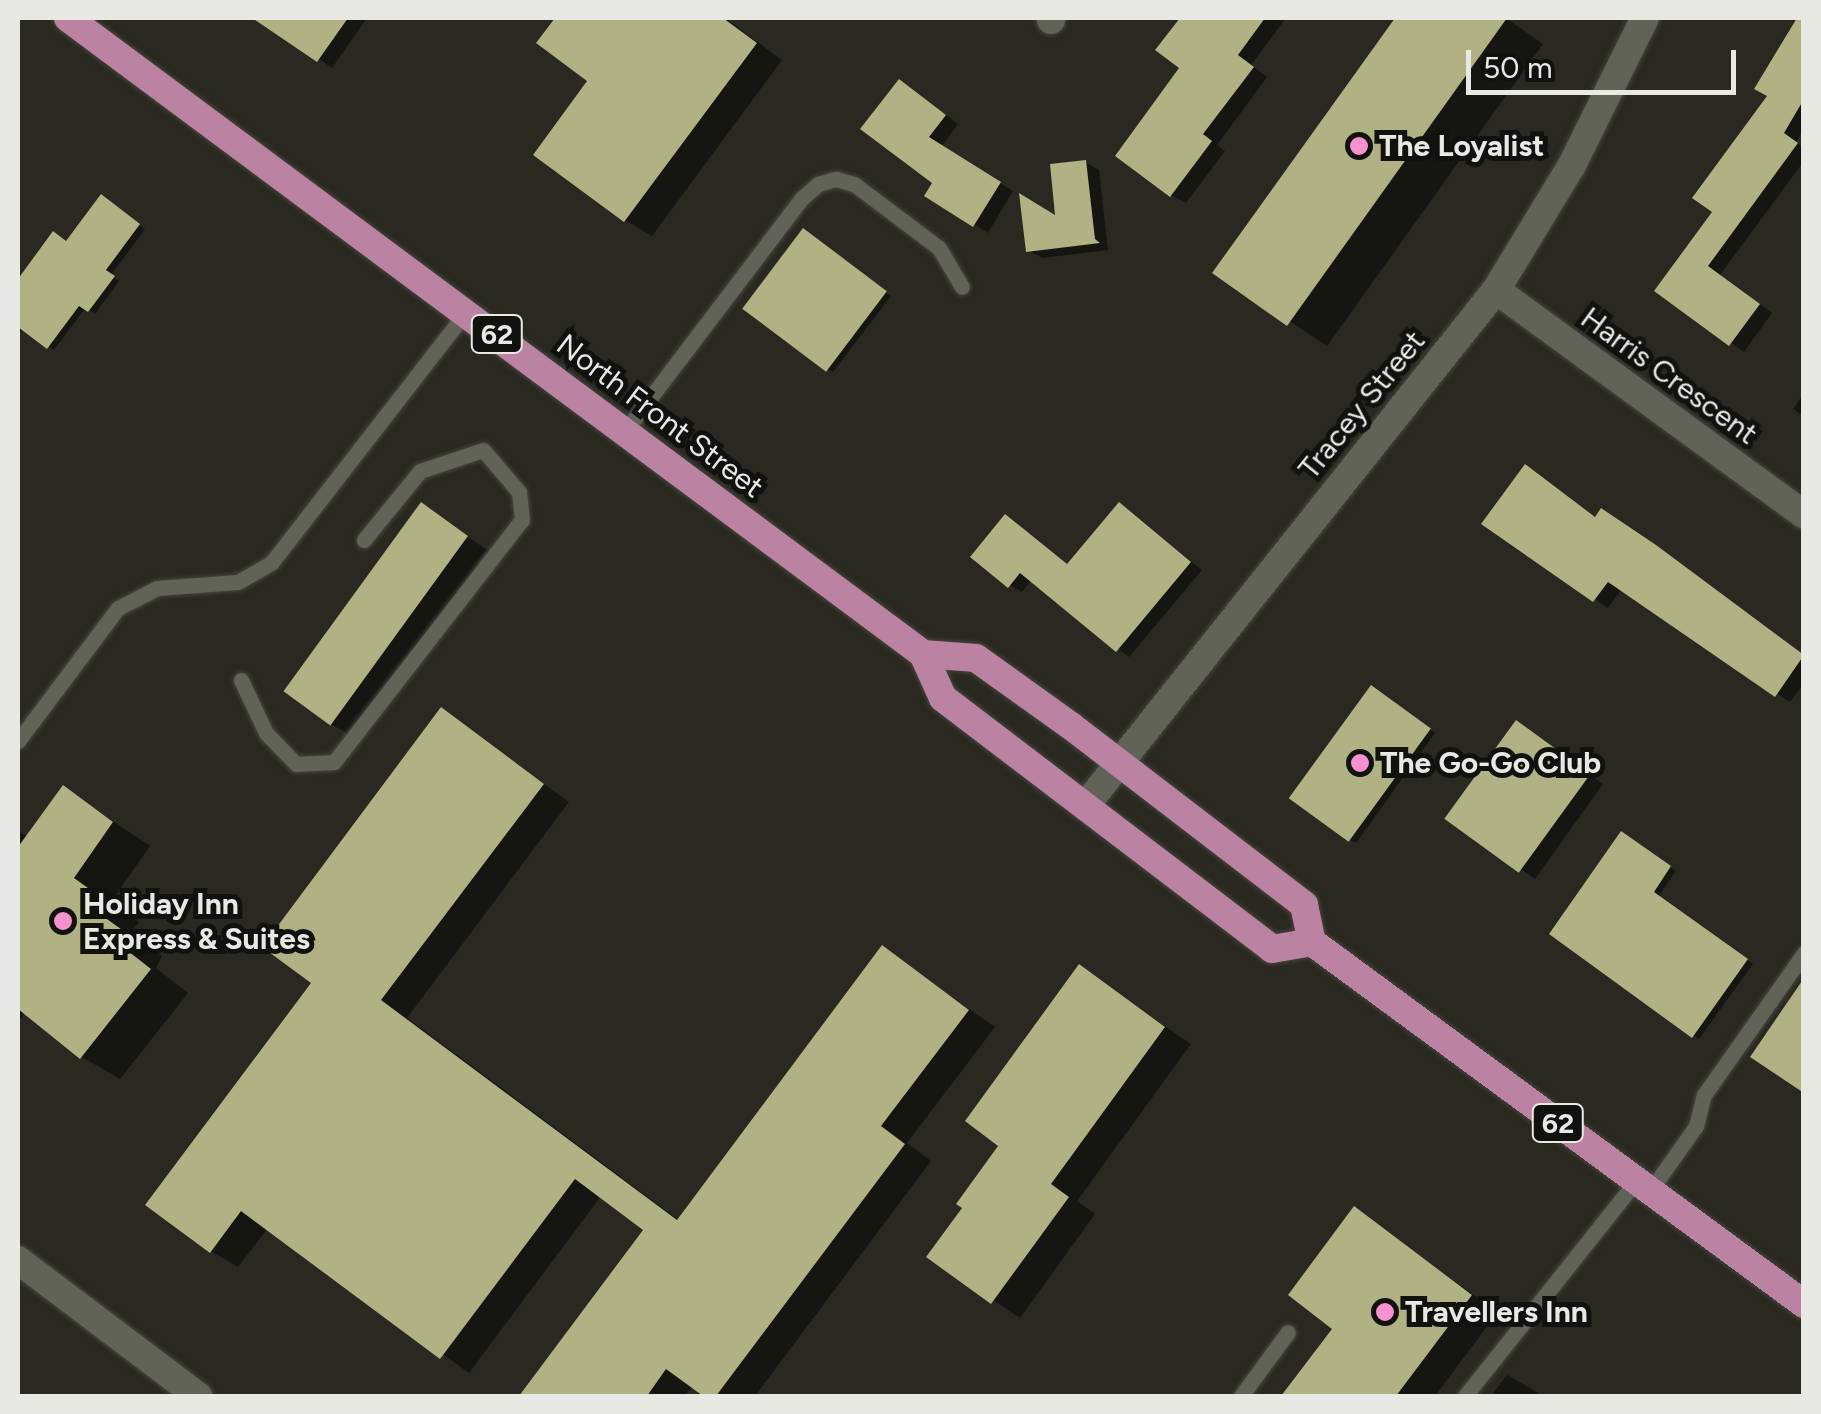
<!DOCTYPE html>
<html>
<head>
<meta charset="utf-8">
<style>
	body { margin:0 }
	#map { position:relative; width:1821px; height:1414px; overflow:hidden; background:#292921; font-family:Figtree,sans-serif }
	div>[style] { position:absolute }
	.shadow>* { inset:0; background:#0007 }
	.building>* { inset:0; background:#b0b283; transform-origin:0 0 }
	.roads { filter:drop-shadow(0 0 2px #45463e) drop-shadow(0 0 2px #45463e) }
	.service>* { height:15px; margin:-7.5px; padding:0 7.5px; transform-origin:7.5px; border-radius:7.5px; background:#616258 }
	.minor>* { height:28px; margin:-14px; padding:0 14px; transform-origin:14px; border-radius:14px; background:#616258 }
	.tertiary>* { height:28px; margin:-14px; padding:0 14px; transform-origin:14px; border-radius:14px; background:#616258 }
	.primary>* { height:28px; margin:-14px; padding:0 14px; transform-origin:14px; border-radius:14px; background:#bc82a1 }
	.dots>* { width:28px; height:28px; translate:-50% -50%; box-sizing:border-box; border:5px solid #11120e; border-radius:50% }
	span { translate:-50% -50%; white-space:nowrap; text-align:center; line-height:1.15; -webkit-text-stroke:10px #11120e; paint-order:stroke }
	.shield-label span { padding:2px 8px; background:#11120e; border:2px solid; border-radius:8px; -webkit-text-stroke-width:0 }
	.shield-label { font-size:28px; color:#e8e9e3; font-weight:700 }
	.poi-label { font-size:30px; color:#e8e9e3; font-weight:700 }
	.left { translate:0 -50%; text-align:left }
	.street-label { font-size:30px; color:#e8e9e3 }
	.frame { position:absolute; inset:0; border:20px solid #e8e9e3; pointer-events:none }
	.scale { position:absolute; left:1466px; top:50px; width:270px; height:45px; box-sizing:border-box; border:5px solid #e8e9e3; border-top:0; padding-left:12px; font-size:30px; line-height:35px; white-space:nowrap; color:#e8e9e3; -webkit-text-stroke:8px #11120e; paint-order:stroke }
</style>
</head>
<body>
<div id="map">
	<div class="shadow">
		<i style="clip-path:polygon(259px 18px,367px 18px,332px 68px)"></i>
		<i style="clip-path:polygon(558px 18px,725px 18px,782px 60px,652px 236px,625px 220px,590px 81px,539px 43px)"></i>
		<i style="clip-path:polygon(1183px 18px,1286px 18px,1251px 65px,1267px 77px,1217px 145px,1225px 151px,1186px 203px,1171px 195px,1182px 67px,1159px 50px)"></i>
		<i style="clip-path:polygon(1398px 18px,1506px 18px,1543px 44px,1327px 346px,1216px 272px)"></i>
		<i style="clip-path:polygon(1804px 37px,1804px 129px,1796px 142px,1804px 148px,1804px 161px,1720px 275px,1772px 313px,1744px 352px,1657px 290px,1715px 212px)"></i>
		<i style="clip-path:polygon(913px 90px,958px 124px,941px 147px,1013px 191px,988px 233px,927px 195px,935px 183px)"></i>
		<i style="clip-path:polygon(1085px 162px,1099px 170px,1108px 250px,1042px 258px,1028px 250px,1058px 219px)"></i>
		<i style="clip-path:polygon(107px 201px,145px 229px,111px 275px,119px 281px,95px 314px,86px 307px,54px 350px,23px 328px,18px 337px,18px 283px,53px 235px,67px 244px)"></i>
		<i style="clip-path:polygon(809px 235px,891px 296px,833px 372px,827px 369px)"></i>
		<i style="clip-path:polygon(1804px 393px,1804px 417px,1793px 409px)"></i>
		<i style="clip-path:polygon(422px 505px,487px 550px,352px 736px,331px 724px)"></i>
		<i style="clip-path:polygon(1120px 505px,1202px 570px,1129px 657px,1032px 579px,1022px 592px,1010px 585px,1006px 517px,1069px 566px)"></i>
		<i style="clip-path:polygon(1597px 518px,1670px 556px,1804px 656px,1804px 684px,1790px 702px,1622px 589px,1608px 608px,1484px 524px)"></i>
		<i style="clip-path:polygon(1378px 692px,1435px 733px,1356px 843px,1350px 840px)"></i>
		<i style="clip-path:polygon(441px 710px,569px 802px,407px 1018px,680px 1221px,883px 949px,995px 1027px,907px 1143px,931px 1161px,755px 1396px,707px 1396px,693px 1386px,685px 1396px,522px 1396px,646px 1230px,601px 1196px,469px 1373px,268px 1228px,238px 1267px,211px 1251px,315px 983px)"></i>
		<i style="clip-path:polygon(1530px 731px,1603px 784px,1535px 879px,1449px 819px)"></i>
		<i style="clip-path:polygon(64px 788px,150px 846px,111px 902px,139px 922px,130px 933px,162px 956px,156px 968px,188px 993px,120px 1079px,82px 1057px,25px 1012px,18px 1023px,18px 831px,28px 837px)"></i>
		<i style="clip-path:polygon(1621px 834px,1676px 871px,1658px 897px,1753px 964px,1699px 1039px,1553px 933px)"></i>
		<i style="clip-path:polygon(1079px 968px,1191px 1044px,1077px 1201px,1095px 1214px,1020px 1318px,930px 1257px,1002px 1145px)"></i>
		<i style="clip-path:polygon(1354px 1210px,1498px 1312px,1435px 1396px,1284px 1396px,1336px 1328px)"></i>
		<i style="clip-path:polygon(1507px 1375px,1535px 1391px,1542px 1396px,1491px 1396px)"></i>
	</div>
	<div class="building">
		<i style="clip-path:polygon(252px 18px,348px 18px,317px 62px)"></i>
		<i style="clip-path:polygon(555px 18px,723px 18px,757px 43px,624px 222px,533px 155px,587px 81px,536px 43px)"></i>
		<i style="clip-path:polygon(1180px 18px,1265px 18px,1238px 55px,1254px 67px,1203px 134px,1212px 141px,1170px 197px,1115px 156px,1179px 68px,1155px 50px)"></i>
		<i style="clip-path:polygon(1395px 18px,1507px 18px,1287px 326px,1212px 273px)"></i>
		<i style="clip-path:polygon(1797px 18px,1804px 18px,1804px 99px,1784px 133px,1798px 143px,1708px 266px,1760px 304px,1729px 346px,1654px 291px,1712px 212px,1692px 198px,1767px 96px,1754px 89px)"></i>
		<i style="clip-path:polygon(899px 79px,946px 115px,929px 137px,1001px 182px,973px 227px,924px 196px,932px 183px,860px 129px)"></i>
		<i style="clip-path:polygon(1086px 160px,1095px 239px,1100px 243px,1026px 252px,1019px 193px,1055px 215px,1050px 164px)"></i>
		<i style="clip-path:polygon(101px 194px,140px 224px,106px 270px,115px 276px,88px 312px,79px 306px,47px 349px,18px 327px,18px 279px,53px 231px,66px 241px)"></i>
		<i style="left:803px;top:228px;width:105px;height:101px;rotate:37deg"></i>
		<i style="clip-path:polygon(1525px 464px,1595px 517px,1601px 508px,1656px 545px,1804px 655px,1775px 697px,1608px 582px,1593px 602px,1481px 524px)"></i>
		<i style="left:421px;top:502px;width:58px;height:234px;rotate:36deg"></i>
		<i style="clip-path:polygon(1119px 502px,1191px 562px,1116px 652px,1020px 573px,1008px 588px,970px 557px,1005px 514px,1067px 564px)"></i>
		<i style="left:1371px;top:685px;width:74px;height:140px;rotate:36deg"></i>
		<i style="clip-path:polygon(441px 707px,544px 784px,381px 1000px,677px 1220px,882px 945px,969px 1010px,881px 1126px,905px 1144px,716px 1396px,703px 1396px,666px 1369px,647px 1396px,519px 1396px,643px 1230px,575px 1179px,440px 1359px,241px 1211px,210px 1253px,145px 1205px,311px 983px,262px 947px)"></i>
		<i style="left:1516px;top:720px;width:92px;height:122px;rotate:36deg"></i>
		<i style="clip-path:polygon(63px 785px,113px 822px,74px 878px,102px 898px,93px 909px,125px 932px,119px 944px,151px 969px,80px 1059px,18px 1009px,18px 847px)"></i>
		<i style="clip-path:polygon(1621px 831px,1671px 866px,1654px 892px,1748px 959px,1692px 1038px,1549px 934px)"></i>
		<i style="clip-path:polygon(1079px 964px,1165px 1027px,1051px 1184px,1069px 1197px,991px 1304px,926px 1257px,962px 1208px,956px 1204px,998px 1146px,965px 1121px)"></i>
		<i style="clip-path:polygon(1804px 978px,1804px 1093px,1750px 1057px)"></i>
		<i style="clip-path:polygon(1354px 1206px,1472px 1295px,1396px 1396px,1281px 1396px,1332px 1329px,1288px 1295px)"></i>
	</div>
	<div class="roads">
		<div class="service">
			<i style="left:625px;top:431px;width:293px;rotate:-52.8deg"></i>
			<i style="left:802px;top:198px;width:21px;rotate:-41deg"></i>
			<i style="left:818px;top:184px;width:19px;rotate:-16deg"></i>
			<i style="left:836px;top:179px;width:19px;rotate:16deg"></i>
			<i style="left:854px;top:184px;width:106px;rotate:37deg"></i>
			<i style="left:939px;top:248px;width:45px;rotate:59.5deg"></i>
			<i style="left:241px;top:680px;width:59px;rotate:64.7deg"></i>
			<i style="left:266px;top:733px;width:43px;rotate:45.9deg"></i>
			<i style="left:296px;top:764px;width:38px;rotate:-3deg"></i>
			<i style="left:334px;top:762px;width:306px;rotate:-52.2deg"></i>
			<i style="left:522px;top:520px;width:28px;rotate:-96deg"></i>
			<i style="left:519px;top:492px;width:55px;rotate:-130.6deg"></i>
			<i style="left:483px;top:450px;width:66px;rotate:161.6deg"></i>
			<i style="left:420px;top:471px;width:89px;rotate:129.1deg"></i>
			<i style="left:18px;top:741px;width:166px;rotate:-53.1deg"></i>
			<i style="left:118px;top:608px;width:44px;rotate:-27.1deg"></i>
			<i style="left:157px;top:588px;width:81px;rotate:-4.2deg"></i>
			<i style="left:238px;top:582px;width:39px;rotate:-30deg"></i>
			<i style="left:272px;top:562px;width:318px;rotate:-52.2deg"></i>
			<i style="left:1650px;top:1191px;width:80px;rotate:-54.7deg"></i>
			<i style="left:1696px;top:1126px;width:32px;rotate:-76deg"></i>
			<i style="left:1704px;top:1095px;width:174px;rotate:-54.8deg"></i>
			<i style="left:1241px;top:1396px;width:79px;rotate:-53.7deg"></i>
			<i style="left:1465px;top:1396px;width:275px;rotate:-51.5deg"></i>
		</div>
		<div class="minor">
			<i style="left:1051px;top:20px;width:2px;rotate:-90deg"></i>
			<i style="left:1496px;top:290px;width:381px;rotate:36.1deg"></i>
		</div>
		<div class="tertiary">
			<i style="left:1086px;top:805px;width:658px;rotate:-51.48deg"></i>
			<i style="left:1496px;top:290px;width:146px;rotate:-58.7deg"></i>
			<i style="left:1572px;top:165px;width:164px;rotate:-63.6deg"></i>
			<i style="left:18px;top:1260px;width:226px;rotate:37.1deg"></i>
		</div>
		<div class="primary">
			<i style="left:68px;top:18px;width:1066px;rotate:36.64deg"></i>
			<i style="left:923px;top:654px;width:48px;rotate:65.6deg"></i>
			<i style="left:943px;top:698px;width:414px;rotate:37.3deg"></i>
			<i style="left:1272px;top:949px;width:41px;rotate:-9.9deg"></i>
			<i style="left:923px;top:654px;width:53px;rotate:4.3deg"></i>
			<i style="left:976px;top:658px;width:117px;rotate:35.6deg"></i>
			<i style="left:1071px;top:726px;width:294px;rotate:37.5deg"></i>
			<i style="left:1304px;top:905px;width:38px;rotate:78deg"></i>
			<i style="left:1312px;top:942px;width:611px;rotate:36.34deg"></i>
		</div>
	</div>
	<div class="dots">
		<i style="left:1359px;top:146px;background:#f790ce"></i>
		<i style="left:1360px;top:763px;background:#f790ce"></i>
		<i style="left:63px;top:921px;background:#f790ce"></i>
		<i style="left:1385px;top:1312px;background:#f790ce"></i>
	</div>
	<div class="shield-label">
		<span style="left:497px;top:334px">62</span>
		<span style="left:1558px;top:1123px">62</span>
	</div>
	<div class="poi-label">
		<span class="left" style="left:1379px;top:146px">The Loyalist</span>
		<span class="left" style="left:1380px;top:763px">The Go-Go Club</span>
		<span class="left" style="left:83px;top:921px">Holiday Inn<br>Express &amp; Suites</span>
		<span class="left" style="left:1405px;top:1312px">Travellers Inn</span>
	</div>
	<div class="street-label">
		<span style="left:1669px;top:376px;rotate:36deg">Harris Crescent</span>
		<span style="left:1362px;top:405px;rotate:-51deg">Tracey Street</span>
		<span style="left:660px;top:416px;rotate:37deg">North Front Street</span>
	</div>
	<div class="frame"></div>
	<div class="scale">50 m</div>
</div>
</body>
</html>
